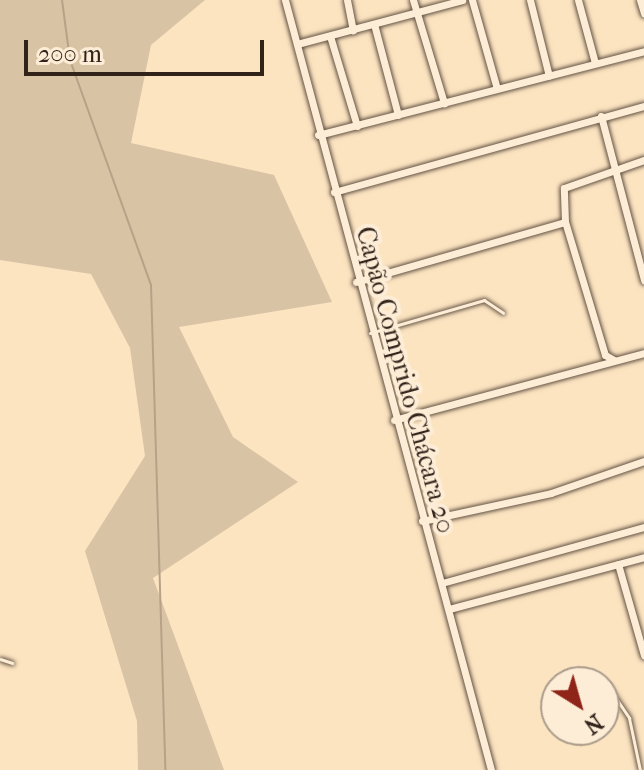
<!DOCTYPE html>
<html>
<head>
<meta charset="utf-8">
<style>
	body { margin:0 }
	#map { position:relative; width:644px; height:770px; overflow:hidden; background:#fce4c1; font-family:"IM FELL French Canon",serif }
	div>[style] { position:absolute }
	.green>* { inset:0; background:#d9c3a5 }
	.stream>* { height:2px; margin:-1px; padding:0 1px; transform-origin:1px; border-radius:1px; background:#b7a288 }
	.roads { filter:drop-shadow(0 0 2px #645344) drop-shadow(0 0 2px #645344) }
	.lane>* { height:3px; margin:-1.5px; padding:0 1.5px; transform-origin:1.5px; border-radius:1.5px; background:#fdedd7 }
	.street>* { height:7px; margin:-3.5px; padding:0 3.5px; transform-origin:3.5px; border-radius:3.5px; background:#fdedd7 }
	span { translate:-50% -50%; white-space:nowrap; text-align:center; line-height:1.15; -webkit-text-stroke:8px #fdedd7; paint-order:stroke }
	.street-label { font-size:26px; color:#31231a }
	.north { position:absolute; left:540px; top:666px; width:80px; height:80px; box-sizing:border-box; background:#fdedd7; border:2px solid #ab9c8b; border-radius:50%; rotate:143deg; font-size:22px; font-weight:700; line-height:32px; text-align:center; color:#31231a }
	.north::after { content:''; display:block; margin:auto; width:28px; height:36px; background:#8f2418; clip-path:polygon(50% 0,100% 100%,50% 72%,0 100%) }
	.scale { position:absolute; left:24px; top:40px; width:240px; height:36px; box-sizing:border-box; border:4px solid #31231a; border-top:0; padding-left:10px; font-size:24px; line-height:28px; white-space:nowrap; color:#31231a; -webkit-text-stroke:6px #fdedd7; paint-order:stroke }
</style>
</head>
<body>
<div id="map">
	<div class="green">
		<i style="clip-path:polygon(0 0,205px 0,151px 45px,131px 143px,274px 175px,332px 302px,179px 327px,233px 437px,298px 482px,153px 578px,224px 770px,138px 770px,137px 721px,85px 551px,145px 456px,130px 348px,91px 274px,0 260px)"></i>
	</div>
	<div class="stream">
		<i style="left:62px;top:0;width:61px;rotate:82.4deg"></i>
		<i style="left:70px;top:60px;width:239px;rotate:70.2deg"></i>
		<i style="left:151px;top:285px;width:485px;rotate:88.3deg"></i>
	</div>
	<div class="roads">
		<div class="lane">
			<i style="left:370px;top:333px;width:119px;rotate:-16.1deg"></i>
			<i style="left:484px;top:300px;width:23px;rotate:34deg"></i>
			<i style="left:0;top:659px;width:13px;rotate:18deg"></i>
			<i style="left:607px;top:685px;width:40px;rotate:56deg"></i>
			<i style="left:629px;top:718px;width:53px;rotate:78.1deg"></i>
		</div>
		<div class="street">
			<i style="left:285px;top:0;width:797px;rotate:75.02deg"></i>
			<i style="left:347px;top:0;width:31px;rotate:79deg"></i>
			<i style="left:413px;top:0;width:108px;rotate:73.2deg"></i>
			<i style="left:472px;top:0;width:92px;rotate:74.3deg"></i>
			<i style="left:530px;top:0;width:78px;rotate:76deg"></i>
			<i style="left:578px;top:0;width:65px;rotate:74.9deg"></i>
			<i style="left:640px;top:0;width:14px;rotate:73deg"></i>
			<i style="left:374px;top:24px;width:94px;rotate:75.2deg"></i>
			<i style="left:330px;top:36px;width:94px;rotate:73.3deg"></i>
			<i style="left:297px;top:44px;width:171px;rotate:-14.9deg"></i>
			<i style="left:601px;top:116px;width:170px;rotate:75.3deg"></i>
			<i style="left:318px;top:135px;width:337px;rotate:-14.4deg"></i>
			<i style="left:334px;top:192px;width:322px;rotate:-15.5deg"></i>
			<i style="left:356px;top:282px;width:217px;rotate:-16deg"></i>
			<i style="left:614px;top:360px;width:10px;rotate:-151deg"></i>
			<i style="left:605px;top:355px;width:139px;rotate:-106.7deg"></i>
			<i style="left:565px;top:222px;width:34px;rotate:-92deg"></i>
			<i style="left:564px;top:188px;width:85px;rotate:-19.3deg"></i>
			<i style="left:394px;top:420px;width:259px;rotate:-15deg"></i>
			<i style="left:422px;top:521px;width:132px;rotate:-12.2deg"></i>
			<i style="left:551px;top:493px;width:98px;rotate:-19deg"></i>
			<i style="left:618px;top:564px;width:95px;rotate:74.1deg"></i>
			<i style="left:442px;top:583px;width:210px;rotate:-15.5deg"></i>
			<i style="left:449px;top:609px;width:202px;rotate:-14.9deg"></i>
		</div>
	</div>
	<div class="street-label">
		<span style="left:405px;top:380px;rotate:75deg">Capão Comprido Chácara 20</span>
	</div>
	<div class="north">N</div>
	<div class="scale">200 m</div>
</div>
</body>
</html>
